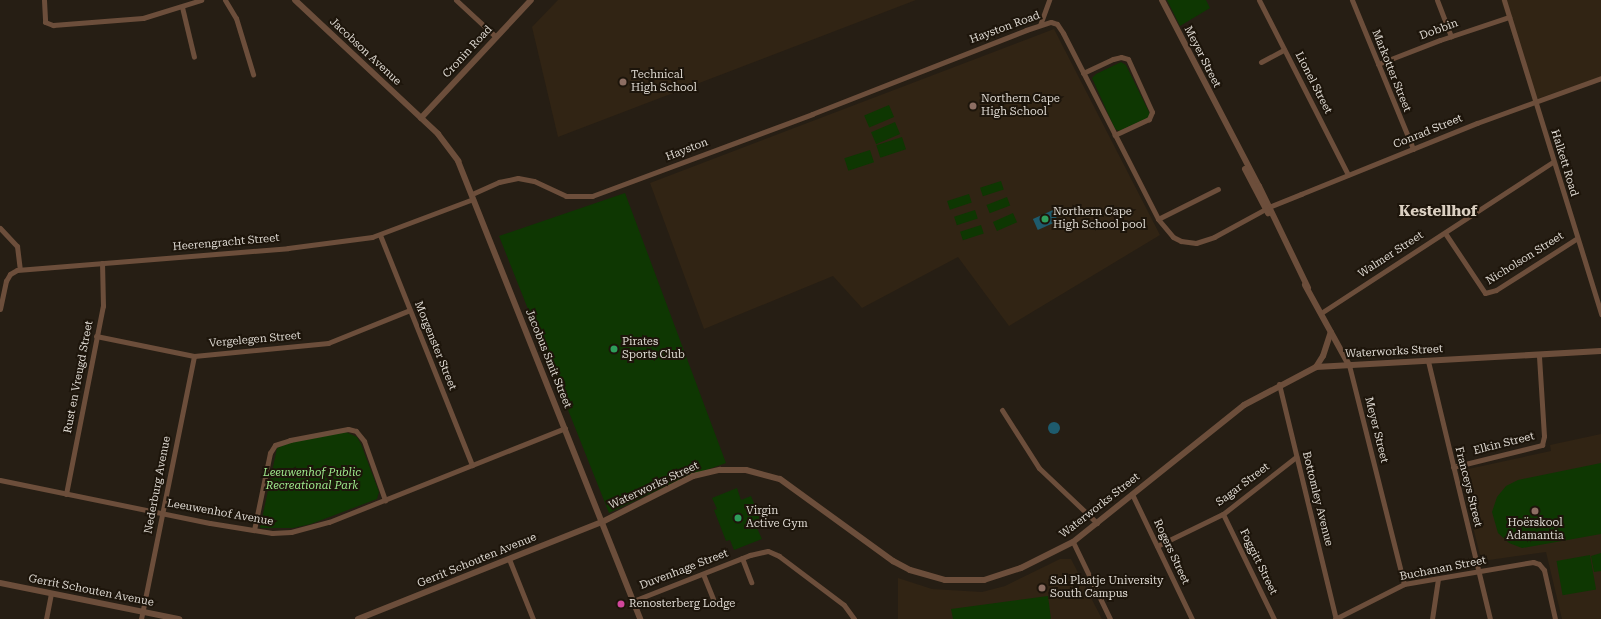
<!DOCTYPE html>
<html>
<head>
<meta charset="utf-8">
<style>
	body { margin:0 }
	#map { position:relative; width:1601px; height:619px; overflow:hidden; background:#261e14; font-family:"Roboto Serif",serif }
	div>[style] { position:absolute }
	.built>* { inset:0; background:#312414 }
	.green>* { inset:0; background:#0e3702; transform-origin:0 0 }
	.water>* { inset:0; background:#1e5b6d; transform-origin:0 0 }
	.round { border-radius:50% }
	.minor>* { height:5px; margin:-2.5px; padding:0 2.5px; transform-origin:2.5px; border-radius:2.5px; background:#6c4e3b }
	.tertiary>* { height:6px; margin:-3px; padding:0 3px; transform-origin:3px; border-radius:3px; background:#6c4e3b }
	.dots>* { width:11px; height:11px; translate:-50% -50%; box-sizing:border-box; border:2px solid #1d150b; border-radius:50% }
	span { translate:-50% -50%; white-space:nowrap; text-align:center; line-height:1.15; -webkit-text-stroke:4px #1d150b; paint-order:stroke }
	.street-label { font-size:11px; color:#ded9d2 }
	.poi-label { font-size:11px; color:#ded9d2 }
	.left { translate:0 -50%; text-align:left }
	.park-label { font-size:11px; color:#9ee98d; font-style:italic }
	.district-label { font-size:15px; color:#dbd0c2; font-weight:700 }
</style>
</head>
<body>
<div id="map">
	<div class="built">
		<i style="clip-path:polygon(558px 0,916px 0,558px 137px,532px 27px)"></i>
		<i style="clip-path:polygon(1501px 0,1601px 0,1601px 77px,1534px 100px)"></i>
		<i style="clip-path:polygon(1054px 29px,1160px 235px,1009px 326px,958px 257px,862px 308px,833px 276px,704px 329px,650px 183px)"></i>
		<i style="clip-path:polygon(1601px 434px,1601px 619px,1562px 619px,1546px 552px,1489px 560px,1480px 555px,1459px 471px,1551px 451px,1550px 445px)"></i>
		<i style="clip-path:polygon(1060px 559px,1071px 559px,1102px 619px,898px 619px,898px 578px,932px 589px,982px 592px,1005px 586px)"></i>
	</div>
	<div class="green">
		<i style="clip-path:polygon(1167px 0,1206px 0,1210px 8px,1180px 26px)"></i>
		<i style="clip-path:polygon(1121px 62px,1126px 65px,1150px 114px,1150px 117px,1119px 131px,1115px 129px,1092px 78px,1096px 74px)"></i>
		<i style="left:889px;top:105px;width:13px;height:27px;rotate:67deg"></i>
		<i style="left:895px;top:122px;width:13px;height:26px;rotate:67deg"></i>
		<i style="left:902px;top:137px;width:13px;height:27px;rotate:72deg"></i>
		<i style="left:870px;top:150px;width:13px;height:27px;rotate:72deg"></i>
		<i style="left:1001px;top:181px;width:9px;height:22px;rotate:72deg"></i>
		<i style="clip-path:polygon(625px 193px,726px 463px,681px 479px,609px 513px,499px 236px)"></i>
		<i style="left:969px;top:194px;width:9px;height:23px;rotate:72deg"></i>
		<i style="left:1007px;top:197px;width:9px;height:22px;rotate:69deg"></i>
		<i style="left:975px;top:210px;width:9px;height:22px;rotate:72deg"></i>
		<i style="left:1013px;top:213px;width:10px;height:22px;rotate:66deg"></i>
		<i style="left:981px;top:225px;width:9px;height:22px;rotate:72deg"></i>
		<i style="clip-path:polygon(346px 432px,357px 437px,361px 444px,379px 492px,377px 499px,311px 524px,293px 528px,260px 528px,277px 448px,292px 442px)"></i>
		<i style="clip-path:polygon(1601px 463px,1601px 534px,1522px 548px,1509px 543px,1498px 533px,1492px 512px,1497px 497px,1506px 486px,1518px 480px)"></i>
		<i style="clip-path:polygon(737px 488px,741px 500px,751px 496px,763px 526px,757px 528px,762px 539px,734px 550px,730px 540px,726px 541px,714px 510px,717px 509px,712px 498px)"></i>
		<i style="clip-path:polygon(1601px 553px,1601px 571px,1594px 572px,1591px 556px)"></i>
		<i style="left:1590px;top:555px;width:35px;height:34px;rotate:80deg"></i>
		<i style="clip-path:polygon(1048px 596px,1051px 619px,953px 619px,951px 609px)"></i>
	</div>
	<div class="water">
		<i style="left:1053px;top:210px;width:12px;height:22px;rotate:66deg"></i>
		<i class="round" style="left:1048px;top:422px;width:12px;height:12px"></i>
	</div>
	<div class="minor">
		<i style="left:44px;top:0;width:22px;rotate:87deg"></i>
		<i style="left:45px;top:22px;width:9px;rotate:21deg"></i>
		<i style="left:53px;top:25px;width:90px;rotate:-4.4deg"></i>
		<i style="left:143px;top:18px;width:61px;rotate:-17.2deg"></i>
		<i style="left:225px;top:0;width:21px;rotate:59deg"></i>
		<i style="left:236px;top:18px;width:59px;rotate:73.1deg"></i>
		<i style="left:456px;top:0;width:54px;rotate:42.8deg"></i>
		<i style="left:1259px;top:0;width:196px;rotate:63deg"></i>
		<i style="left:1352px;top:0;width:161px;rotate:67.7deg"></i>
		<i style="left:1437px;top:0;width:39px;rotate:69deg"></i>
		<i style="left:1504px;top:0;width:329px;rotate:72.8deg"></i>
		<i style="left:182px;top:7px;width:51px;rotate:76.5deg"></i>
		<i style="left:1040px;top:25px;width:27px;rotate:-70deg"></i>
		<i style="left:1261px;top:62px;width:26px;rotate:-28deg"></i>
		<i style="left:1378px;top:64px;width:66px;rotate:-21.2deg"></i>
		<i style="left:1440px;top:40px;width:73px;rotate:-18.4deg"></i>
		<i style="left:1083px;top:73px;width:33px;rotate:-25deg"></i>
		<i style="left:1113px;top:59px;width:8px;rotate:-14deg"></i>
		<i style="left:1121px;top:57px;width:7px;rotate:16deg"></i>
		<i style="left:1128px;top:59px;width:58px;rotate:65.6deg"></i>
		<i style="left:1152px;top:112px;width:8px;rotate:113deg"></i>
		<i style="left:1149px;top:119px;width:38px;rotate:155deg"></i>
		<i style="left:472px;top:194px;width:30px;rotate:-24deg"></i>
		<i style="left:499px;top:182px;width:19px;rotate:-12deg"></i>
		<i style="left:518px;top:178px;width:16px;rotate:11deg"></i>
		<i style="left:534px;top:181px;width:35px;rotate:25deg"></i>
		<i style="left:566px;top:196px;width:26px"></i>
		<i style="left:592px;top:196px;width:235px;rotate:-20.4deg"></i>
		<i style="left:812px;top:114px;width:230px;rotate:-21.4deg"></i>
		<i style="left:1026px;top:30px;width:26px;rotate:-18deg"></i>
		<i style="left:1051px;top:22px;width:6px;rotate:18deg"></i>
		<i style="left:1057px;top:24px;width:11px;rotate:56deg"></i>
		<i style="left:1063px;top:33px;width:209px;rotate:62.9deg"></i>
		<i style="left:1158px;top:219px;width:23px;rotate:50deg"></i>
		<i style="left:1173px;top:237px;width:9px;rotate:27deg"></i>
		<i style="left:1181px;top:241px;width:15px;rotate:8deg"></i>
		<i style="left:1196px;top:243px;width:19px;rotate:-18deg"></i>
		<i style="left:1214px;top:237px;width:63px;rotate:-28.6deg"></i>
		<i style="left:1269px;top:207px;width:35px;rotate:-22deg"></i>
		<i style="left:1301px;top:194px;width:190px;rotate:-22deg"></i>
		<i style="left:1477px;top:123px;width:132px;rotate:-19.9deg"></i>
		<i style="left:1158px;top:219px;width:67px;rotate:-26.6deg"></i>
		<i style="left:0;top:228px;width:25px;rotate:47deg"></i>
		<i style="left:17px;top:246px;width:23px;rotate:83deg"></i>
		<i style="left:1445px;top:233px;width:72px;rotate:56.3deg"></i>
		<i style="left:1485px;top:293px;width:11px;rotate:-15deg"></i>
		<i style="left:1496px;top:290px;width:95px;rotate:-32.5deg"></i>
		<i style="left:380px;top:235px;width:248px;rotate:68.2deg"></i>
		<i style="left:0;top:309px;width:29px;rotate:-78deg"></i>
		<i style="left:6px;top:281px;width:8px;rotate:-60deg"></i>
		<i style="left:10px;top:274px;width:8px;rotate:-30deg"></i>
		<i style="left:17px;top:270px;width:272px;rotate:-4.6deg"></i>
		<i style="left:288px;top:248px;width:85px;rotate:-7.5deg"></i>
		<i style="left:372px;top:237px;width:108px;rotate:-20.6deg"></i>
		<i style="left:1321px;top:313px;width:277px;rotate:-33.1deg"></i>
		<i style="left:96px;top:336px;width:100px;rotate:11.5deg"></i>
		<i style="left:194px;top:356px;width:135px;rotate:-5.5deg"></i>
		<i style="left:328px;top:343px;width:88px;rotate:-21.9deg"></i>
		<i style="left:1428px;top:361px;width:265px;rotate:76.5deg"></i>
		<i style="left:1349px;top:365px;width:226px;rotate:75.9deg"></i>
		<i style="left:1279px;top:384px;width:242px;rotate:76.4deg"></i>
		<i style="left:1002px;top:410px;width:69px;rotate:57.5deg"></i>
		<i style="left:1039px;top:468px;width:80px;rotate:43.5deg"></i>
		<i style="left:1453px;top:467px;width:92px;rotate:-13.9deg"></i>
		<i style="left:1542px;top:445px;width:9px;rotate:-77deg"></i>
		<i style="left:1544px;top:436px;width:80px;rotate:-93.6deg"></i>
		<i style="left:0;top:480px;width:214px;rotate:11.6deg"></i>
		<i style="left:210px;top:523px;width:63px;rotate:9.2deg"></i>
		<i style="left:272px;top:533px;width:19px;rotate:-3deg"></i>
		<i style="left:291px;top:532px;width:39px;rotate:-15deg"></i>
		<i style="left:329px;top:522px;width:254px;rotate:-21.7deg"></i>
		<i style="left:66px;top:494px;width:192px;rotate:-78.9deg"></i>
		<i style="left:103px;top:306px;width:43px;rotate:-91.3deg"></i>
		<i style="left:1132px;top:494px;width:139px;rotate:64.4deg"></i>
		<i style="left:1223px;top:514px;width:117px;rotate:64.1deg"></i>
		<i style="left:254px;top:530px;width:79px;rotate:-78.3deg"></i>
		<i style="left:270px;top:453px;width:9px;rotate:-58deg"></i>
		<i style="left:275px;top:445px;width:16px;rotate:-18deg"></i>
		<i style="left:290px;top:440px;width:59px;rotate:-10.7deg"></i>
		<i style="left:348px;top:429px;width:8px;rotate:14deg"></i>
		<i style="left:356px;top:431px;width:13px;rotate:51deg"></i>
		<i style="left:364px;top:441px;width:63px;rotate:70.4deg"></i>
		<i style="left:1073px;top:542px;width:85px;rotate:64.3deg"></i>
		<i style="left:1157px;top:546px;width:73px;rotate:-25.9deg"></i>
		<i style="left:1223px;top:514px;width:93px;rotate:-38deg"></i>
		<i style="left:742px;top:558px;width:26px;rotate:69deg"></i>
		<i style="left:509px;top:559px;width:65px;rotate:68.2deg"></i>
		<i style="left:703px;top:574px;width:27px;rotate:68deg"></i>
		<i style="left:633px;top:601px;width:126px;rotate:-21.5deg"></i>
		<i style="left:750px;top:555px;width:18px;rotate:-13deg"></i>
		<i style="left:768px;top:551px;width:12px;rotate:24deg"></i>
		<i style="left:779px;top:556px;width:81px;rotate:37deg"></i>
		<i style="left:844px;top:605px;width:17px;rotate:54deg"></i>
		<i style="left:46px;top:619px;width:26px;rotate:-79deg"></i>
		<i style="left:141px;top:619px;width:268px;rotate:-78.6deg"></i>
		<i style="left:1335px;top:619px;width:77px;rotate:-26.9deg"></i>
		<i style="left:1404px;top:584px;width:131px;rotate:-9.7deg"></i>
		<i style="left:1533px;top:562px;width:6px;rotate:18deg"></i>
		<i style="left:1539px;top:564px;width:8px;rotate:50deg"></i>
		<i style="left:1544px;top:570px;width:50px;rotate:77.3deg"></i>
		<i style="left:1432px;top:619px;width:40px;rotate:-81.5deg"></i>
	</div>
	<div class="tertiary">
		<i style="left:295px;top:0;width:196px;rotate:43.1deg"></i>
		<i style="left:438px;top:134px;width:34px;rotate:53deg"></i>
		<i style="left:458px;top:161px;width:493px;rotate:68.3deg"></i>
		<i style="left:1162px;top:0;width:210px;rotate:62.5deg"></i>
		<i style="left:1259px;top:186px;width:113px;rotate:64.3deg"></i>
		<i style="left:421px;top:118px;width:161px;rotate:-47deg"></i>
		<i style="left:1245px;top:169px;width:50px;rotate:62.4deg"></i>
		<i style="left:1305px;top:285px;width:91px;rotate:61.2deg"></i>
		<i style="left:1316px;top:367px;width:13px;rotate:-58deg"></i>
		<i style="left:1323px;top:356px;width:25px;rotate:-72deg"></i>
		<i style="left:0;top:583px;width:183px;rotate:11.4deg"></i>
		<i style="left:358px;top:619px;width:263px;rotate:-21.7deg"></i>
		<i style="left:602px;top:522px;width:102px;rotate:-26.8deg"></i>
		<i style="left:693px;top:476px;width:28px;rotate:-13deg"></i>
		<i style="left:720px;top:470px;width:26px"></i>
		<i style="left:746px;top:470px;width:35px;rotate:15deg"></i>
		<i style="left:780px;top:479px;width:140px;rotate:36deg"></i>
		<i style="left:893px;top:561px;width:19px;rotate:28deg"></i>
		<i style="left:910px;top:570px;width:36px;rotate:16deg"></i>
		<i style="left:945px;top:580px;width:39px"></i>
		<i style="left:984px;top:580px;width:39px;rotate:-18deg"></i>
		<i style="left:1021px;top:568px;width:58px;rotate:-26.6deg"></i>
		<i style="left:1073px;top:542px;width:219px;rotate:-38.7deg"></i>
		<i style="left:1244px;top:405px;width:81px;rotate:-27.8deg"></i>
		<i style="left:1316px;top:367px;width:285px;rotate:-3.2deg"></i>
	</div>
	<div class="dots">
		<i style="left:623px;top:82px;background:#8d6e63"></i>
		<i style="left:973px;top:106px;background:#8d6e63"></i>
		<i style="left:1045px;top:219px;background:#2e9e5b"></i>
		<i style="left:614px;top:349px;background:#2e9e5b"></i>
		<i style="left:1535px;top:511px;background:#8d6e63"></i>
		<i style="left:738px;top:518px;background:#2e9e5b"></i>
		<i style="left:1042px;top:588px;background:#8d6e63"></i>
		<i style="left:621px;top:604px;background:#d1479c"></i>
	</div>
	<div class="street-label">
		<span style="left:1005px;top:28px;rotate:-20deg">Hayston Road</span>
		<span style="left:1439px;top:30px;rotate:-20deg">Dobbin</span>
		<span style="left:365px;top:52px;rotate:43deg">Jacobson Avenue</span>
		<span style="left:468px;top:52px;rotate:-47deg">Cronin Road</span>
		<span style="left:1202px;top:57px;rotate:63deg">Meyer Street</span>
		<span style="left:1391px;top:71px;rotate:68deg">Markotter Street</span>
		<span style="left:1313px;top:83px;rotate:63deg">Lionel Street</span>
		<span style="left:1428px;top:132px;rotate:-22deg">Conrad Street</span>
		<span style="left:687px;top:150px;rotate:-21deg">Hayston</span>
		<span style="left:1564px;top:163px;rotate:73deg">Halkett Road</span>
		<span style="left:226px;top:243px;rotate:-5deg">Heerengracht Street</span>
		<span style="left:1391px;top:255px;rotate:-33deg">Walmer Street</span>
		<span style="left:1525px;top:259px;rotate:-32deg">Nicholson Street</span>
		<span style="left:255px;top:340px;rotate:-5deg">Vergelegen Street</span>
		<span style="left:435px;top:346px;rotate:68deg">Morgenster Street</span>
		<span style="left:1394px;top:352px;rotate:-3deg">Waterworks Street</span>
		<span style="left:548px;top:359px;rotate:68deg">Jacobus Smit Street</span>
		<span style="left:79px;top:377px;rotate:-79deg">Rust en Vreugd Street</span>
		<span style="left:1376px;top:430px;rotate:76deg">Meyer Street</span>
		<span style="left:1504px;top:444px;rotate:-14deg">Elkin Street</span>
		<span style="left:158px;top:485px;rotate:-79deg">Nederburg Avenue</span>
		<span style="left:1243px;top:485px;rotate:-37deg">Sagar Street</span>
		<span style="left:654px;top:486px;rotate:-25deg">Waterworks Street</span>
		<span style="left:1468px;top:487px;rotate:76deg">Franceys Street</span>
		<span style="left:1317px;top:499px;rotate:76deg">Bottomley Avenue</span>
		<span style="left:1100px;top:506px;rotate:-38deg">Waterworks Street</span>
		<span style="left:220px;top:513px;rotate:10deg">Leeuwenhof Avenue</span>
		<span style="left:1171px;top:552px;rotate:65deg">Rogers Street</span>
		<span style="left:477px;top:561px;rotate:-22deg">Gerrit Schouten Avenue</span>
		<span style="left:1258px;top:562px;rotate:64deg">Foggitt Street</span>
		<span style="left:1443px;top:569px;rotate:-11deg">Buchanan Street</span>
		<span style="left:684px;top:570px;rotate:-21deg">Duvenhage Street</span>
		<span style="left:91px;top:591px;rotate:11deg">Gerrit Schouten Avenue</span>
	</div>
	<div class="poi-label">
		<span class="left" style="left:631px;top:82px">Technical<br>High School</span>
		<span class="left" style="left:981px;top:106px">Northern Cape<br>High School</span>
		<span class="left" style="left:1053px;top:219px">Northern Cape<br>High School pool</span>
		<span class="left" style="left:622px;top:349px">Pirates<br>Sports Club</span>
		<span class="left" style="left:746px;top:518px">Virgin<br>Active Gym</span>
		<span style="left:1535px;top:530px">Hoërskool<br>Adamantia</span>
		<span class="left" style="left:1050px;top:588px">Sol Plaatje University<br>South Campus</span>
		<span class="left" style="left:629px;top:604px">Renosterberg Lodge</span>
	</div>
	<div class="park-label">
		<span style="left:312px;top:480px">Leeuwenhof Public<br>Recreational Park</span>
	</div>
	<div class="district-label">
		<span style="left:1438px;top:212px">Kestellhof</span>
	</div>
</div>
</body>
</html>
